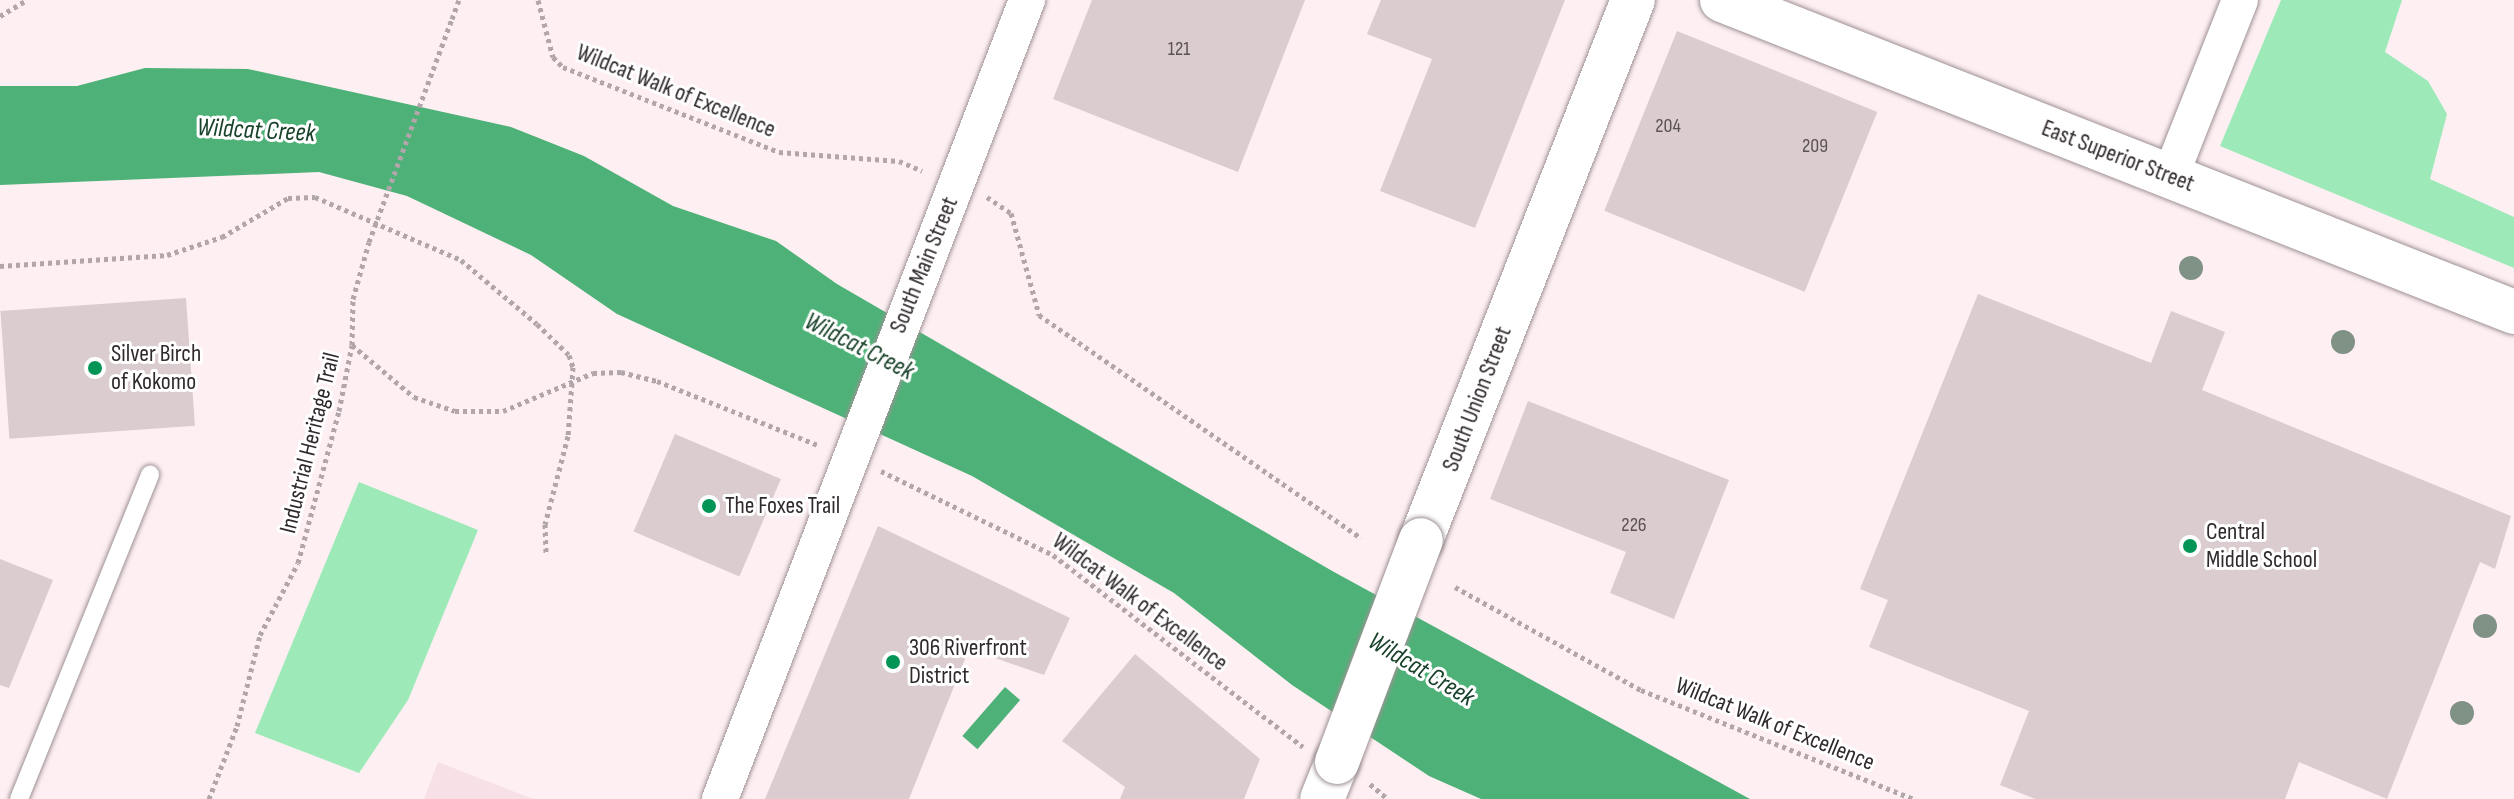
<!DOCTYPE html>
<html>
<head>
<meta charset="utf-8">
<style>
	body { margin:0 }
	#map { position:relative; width:2514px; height:799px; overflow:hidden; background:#fdeff2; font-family:"Sofia Sans Condensed",sans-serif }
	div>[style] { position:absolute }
	.built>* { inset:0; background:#f8e1e6 }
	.green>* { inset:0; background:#9deab8 }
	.water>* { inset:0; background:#4eb278; transform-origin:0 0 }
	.building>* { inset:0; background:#dacccf; transform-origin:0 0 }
	.path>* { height:5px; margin-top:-2.5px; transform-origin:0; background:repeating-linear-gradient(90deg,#b1a6a9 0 4px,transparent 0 8px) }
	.roads { filter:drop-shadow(0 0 2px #9e9194) drop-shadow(0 0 2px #9e9194) }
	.lane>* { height:18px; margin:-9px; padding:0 9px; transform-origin:9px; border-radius:9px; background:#fff }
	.street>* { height:36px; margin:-18px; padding:0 18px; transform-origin:18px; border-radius:18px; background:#fff }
	.secondary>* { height:44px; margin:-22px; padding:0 22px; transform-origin:22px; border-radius:22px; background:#fff }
	.path-bridge>* { height:5px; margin-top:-2.5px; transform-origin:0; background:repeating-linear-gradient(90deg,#b1a6a9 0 4px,transparent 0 8px) }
	.bridges { filter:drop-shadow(0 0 2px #9e9194) drop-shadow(0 0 2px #9e9194) }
	.secondary-bridge>* { height:44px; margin:-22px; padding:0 22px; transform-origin:22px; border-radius:22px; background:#fff }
	.trees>* { width:24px; height:24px; margin:-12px; border-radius:50%; background:#809185 }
	.dots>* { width:22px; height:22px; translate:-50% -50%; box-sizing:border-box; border:4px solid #fff; border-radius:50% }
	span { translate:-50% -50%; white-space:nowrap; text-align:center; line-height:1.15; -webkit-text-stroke:6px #fff; paint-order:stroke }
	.number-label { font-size:20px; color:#5a5254 }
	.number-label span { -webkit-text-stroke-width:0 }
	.street-label { font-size:24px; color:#302a2b }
	.poi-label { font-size:24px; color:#302a2b }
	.left { translate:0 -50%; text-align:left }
	.water-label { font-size:26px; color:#19422a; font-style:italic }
</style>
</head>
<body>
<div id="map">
	<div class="built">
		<i style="clip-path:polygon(438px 762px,533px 799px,424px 799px)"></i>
	</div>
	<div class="green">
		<i style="clip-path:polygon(2281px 0,2402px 0,2385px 52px,2428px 81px,2447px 114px,2430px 179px,2514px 217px,2514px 268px,2220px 146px)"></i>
		<i style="clip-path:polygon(359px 482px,478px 530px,408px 700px,359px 773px,255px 733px)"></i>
	</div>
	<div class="water">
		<i style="clip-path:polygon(145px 68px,248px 69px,511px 127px,584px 156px,673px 206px,776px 241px,837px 284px,1334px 572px,1750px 799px,1481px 799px,1429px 776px,1292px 685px,1174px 593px,972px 476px,617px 314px,531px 255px,407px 196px,319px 172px,0 185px,0 86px,77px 86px)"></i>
		<i style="left:1005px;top:687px;width:20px;height:65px;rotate:41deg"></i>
	</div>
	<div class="building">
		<i style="clip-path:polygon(1092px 0,1305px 0,1238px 172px,1053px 99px)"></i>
		<i style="clip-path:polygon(1381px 0,1565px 0,1475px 228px,1380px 191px,1432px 59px,1367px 34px)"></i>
		<i style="left:1677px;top:31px;width:216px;height:194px;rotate:22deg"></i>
		<i style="clip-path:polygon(1978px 294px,2151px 363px,2171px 311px,2225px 332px,2202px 390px,2511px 516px,2495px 569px,2480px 562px,2387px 799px,2299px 762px,2285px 799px,2035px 799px,2000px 785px,2029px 711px,1869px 647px,1888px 600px,1860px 589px)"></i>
		<i style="left:186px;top:298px;width:128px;height:186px;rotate:86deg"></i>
		<i style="clip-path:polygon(1528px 401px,1729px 480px,1674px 619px,1610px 593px,1626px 552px,1490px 499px)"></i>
		<i style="left:675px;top:434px;width:115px;height:106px;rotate:23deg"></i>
		<i style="clip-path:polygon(878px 526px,1070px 618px,1044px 675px,969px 649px,909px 799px,765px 799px)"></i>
		<i style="clip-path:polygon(0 559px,53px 580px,9px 688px,0 685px)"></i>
		<i style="clip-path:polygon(1135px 654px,1260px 759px,1244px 799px,1120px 799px,1125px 787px,1062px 741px)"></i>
	</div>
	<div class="path">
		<i style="left:538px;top:0;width:59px;rotate:75.3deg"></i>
		<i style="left:553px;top:57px;width:14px;rotate:45deg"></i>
		<i style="left:563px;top:67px;width:232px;rotate:21.5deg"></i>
		<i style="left:779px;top:152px;width:120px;rotate:4.3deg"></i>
		<i style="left:899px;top:161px;width:25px;rotate:23deg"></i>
		<i style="left:0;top:16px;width:31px;rotate:-31deg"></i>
		<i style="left:452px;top:19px;width:20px;rotate:-70deg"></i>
		<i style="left:987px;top:197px;width:29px;rotate:34deg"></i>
		<i style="left:1011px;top:213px;width:106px;rotate:74.6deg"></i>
		<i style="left:1039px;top:315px;width:392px;rotate:34.7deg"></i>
		<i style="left:0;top:266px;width:167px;rotate:-3.8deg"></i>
		<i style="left:167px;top:255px;width:58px;rotate:-18.1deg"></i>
		<i style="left:222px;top:237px;width:77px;rotate:-30.6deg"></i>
		<i style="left:288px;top:198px;width:27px;rotate:-2deg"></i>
		<i style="left:315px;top:197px;width:159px;rotate:23.3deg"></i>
		<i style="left:461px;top:260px;width:99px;rotate:40.1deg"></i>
		<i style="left:537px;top:324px;width:45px;rotate:44.1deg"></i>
		<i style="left:569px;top:355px;width:13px;rotate:72deg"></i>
		<i style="left:573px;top:367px;width:69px;rotate:94.1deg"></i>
		<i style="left:568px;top:436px;width:91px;rotate:104.6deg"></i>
		<i style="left:545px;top:524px;width:31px;rotate:88deg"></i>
		<i style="left:352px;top:345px;width:81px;rotate:40deg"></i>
		<i style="left:414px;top:397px;width:43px;rotate:18.9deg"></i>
		<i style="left:455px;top:411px;width:48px"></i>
		<i style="left:503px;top:411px;width:98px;rotate:-22.9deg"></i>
		<i style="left:593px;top:373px;width:28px;rotate:-2deg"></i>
		<i style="left:621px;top:372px;width:37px;rotate:14deg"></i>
		<i style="left:657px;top:381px;width:175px;rotate:21.7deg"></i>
		<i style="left:881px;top:471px;width:191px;rotate:26deg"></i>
		<i style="left:1053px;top:555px;width:315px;rotate:37.5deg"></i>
		<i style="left:1455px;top:587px;width:213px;rotate:29deg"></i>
		<i style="left:1641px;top:690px;width:294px;rotate:21.8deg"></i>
		<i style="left:1370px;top:784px;width:23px;rotate:40deg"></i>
		<i style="left:209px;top:799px;width:78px;rotate:-69deg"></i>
		<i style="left:237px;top:726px;width:94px;rotate:-75.8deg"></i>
		<i style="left:260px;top:635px;width:81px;rotate:-62.2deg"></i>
		<i style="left:298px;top:563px;width:157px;rotate:-74.9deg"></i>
		<i style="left:339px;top:411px;width:67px;rotate:-78.9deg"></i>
		<i style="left:352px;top:345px;width:46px;rotate:-88.8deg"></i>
		<i style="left:353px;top:299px;width:59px;rotate:-74.3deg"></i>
	</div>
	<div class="roads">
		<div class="lane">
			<i style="left:19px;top:799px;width:350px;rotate:-68deg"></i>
		</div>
		<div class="street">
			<i style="left:2170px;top:177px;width:190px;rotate:-68.4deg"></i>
			<i style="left:720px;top:799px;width:856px;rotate:-68.98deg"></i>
		</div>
		<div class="secondary">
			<i style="left:1722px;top:0;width:851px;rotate:21.5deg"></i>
			<i style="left:1421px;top:540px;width:580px;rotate:-68.57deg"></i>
			<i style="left:1322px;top:799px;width:40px;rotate:-68deg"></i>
		</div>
	</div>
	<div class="path-bridge">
		<i style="left:369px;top:242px;width:238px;rotate:-69.6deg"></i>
	</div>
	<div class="bridges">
		<div class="secondary-bridge">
			<i style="left:1337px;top:762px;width:237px;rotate:-69.3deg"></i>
		</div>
	</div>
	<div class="trees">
		<i style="left:2191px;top:268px"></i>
		<i style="left:2343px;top:342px"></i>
		<i style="left:2485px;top:626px"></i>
		<i style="left:2462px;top:713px"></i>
	</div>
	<div class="dots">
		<i style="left:95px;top:368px;background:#029556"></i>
		<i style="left:709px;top:506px;background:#029556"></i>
		<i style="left:2190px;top:546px;background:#029556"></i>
		<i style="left:893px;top:662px;background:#029556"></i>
	</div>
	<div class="number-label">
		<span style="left:1179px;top:49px">121</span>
		<span style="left:1668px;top:126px">204</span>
		<span style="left:1815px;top:146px">209</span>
		<span style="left:1634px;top:525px">226</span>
	</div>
	<div class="street-label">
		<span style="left:676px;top:91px;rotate:22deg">Wildcat Walk of Excellence</span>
		<span style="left:2118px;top:156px;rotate:21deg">East Superior Street</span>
		<span style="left:924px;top:265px;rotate:-68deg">South Main Street</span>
		<span style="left:1477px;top:399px;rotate:-69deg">South Union Street</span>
		<span style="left:310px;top:443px;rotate:-76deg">Industrial Heritage Trail</span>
		<span style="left:1140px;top:602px;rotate:37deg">Wildcat Walk of Excellence</span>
		<span style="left:1775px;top:724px;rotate:22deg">Wildcat Walk of Excellence</span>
	</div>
	<div class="poi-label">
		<span class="left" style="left:111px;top:368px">Silver Birch<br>of Kokomo</span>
		<span class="left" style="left:725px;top:506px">The Foxes Trail</span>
		<span class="left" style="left:2206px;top:546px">Central<br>Middle School</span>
		<span class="left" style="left:909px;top:662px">306 Riverfront<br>District</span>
	</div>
	<div class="water-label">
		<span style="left:256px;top:131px;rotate:3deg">Wildcat Creek</span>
		<span style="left:859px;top:347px;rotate:27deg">Wildcat Creek</span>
		<span style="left:1421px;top:670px;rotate:31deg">Wildcat Creek</span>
	</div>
</div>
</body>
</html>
